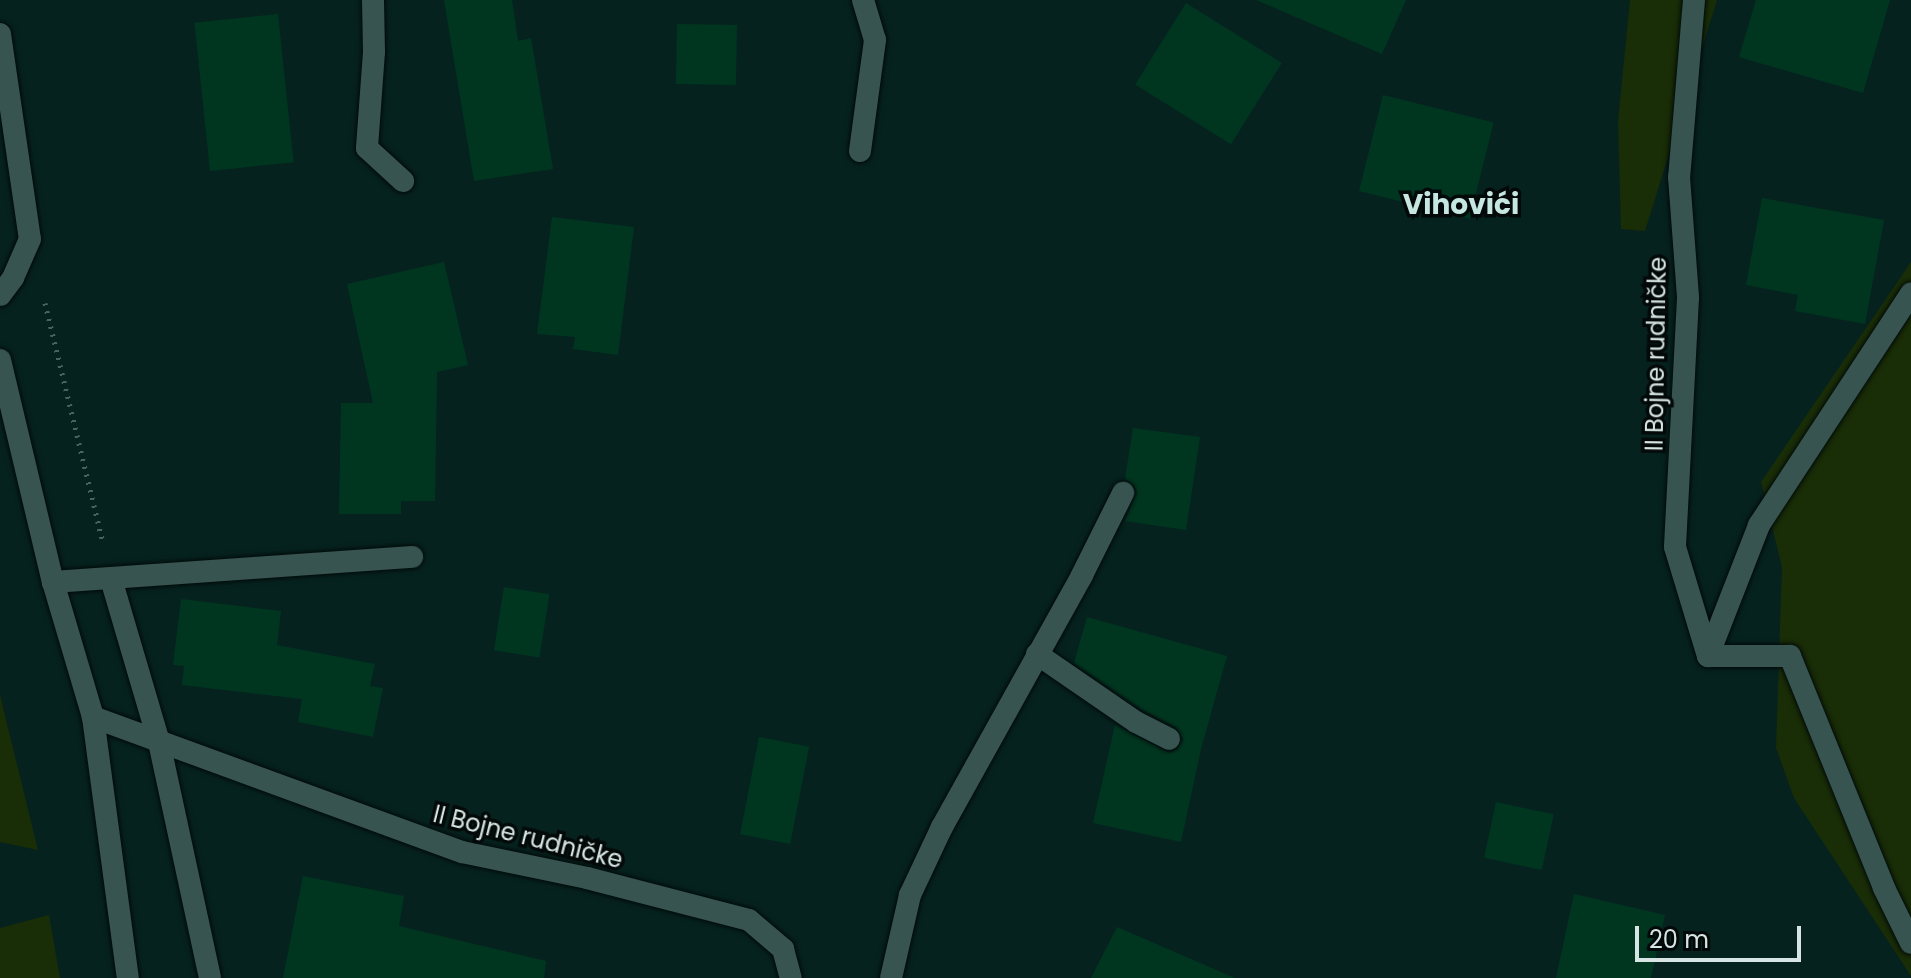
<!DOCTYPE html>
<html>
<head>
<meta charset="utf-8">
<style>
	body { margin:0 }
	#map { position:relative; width:1911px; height:978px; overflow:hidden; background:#06221f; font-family:Poppins,sans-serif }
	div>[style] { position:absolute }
	.green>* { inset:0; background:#192d07 }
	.building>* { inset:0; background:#003620; transform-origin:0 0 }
	.path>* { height:5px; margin-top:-2.5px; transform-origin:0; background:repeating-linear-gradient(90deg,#4b6360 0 2px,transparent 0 8px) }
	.roads { filter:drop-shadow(0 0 2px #000b09) drop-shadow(0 0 2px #000b09) }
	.service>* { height:22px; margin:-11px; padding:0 11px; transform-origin:11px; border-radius:11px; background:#385451 }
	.minor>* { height:22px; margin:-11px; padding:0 11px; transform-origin:11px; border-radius:11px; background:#385451 }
	.tertiary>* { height:22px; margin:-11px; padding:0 11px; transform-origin:11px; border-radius:11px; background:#385451 }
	span { translate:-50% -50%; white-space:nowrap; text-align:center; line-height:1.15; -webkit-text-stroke:7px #020908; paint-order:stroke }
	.street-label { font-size:24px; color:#d6e5e3 }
	.quarter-label { font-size:28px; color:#c6e6e1; font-weight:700 }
	.scale { position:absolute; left:1635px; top:926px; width:166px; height:36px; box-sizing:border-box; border:4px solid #d6e5e3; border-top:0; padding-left:10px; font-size:24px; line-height:28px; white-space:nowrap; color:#d6e5e3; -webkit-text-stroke:6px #020908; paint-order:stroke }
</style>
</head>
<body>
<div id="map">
	<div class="green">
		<i style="clip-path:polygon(1630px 0,1717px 0,1645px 231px,1621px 229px,1618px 121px)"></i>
		<i style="clip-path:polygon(1911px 262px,1911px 976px,1794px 798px,1776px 748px,1782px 567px,1761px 482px)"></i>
		<i style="clip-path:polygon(0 695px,9px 732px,38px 850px,0 842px)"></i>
		<i style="clip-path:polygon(49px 915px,60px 978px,0 978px,0 928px)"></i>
	</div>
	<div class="building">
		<i style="clip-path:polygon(444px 0,512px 0,518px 41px,531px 38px,553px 169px,474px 181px)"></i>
		<i style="clip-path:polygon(1256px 0,1406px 0,1382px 54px)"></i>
		<i style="clip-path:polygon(1756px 0,1890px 0,1863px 93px,1739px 57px)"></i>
		<i style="left:1186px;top:3px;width:113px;height:96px;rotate:32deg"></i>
		<i style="left:278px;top:14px;width:149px;height:84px;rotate:84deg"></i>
		<i style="left:677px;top:24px;width:60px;height:60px;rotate:1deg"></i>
		<i style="left:1383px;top:95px;width:114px;height:99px;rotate:14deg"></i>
		<i style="clip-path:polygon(1762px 198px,1884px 220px,1865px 324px,1795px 311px,1798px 295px,1746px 285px)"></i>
		<i style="clip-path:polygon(552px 217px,634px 227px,618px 355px,573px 349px,575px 337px,537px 334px)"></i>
		<i style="clip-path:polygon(444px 262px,468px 365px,437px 372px,435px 501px,401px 501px,401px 514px,339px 514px,341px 403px,373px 403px,347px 284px)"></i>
		<i style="clip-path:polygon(1133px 428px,1200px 437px,1186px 530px,1125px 521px,1137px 493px,1134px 485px,1125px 479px)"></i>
		<i style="left:504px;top:587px;width:46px;height:64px;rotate:9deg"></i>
		<i style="clip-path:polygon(181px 599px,281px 611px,277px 645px,375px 664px,370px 686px,383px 688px,373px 737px,298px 722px,302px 699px,182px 685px,184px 666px,173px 665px)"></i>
		<i style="clip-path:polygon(1087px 617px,1227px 656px,1201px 749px,1181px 842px,1093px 823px,1115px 725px,1169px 753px,1177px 750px,1183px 739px,1176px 727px,1143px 710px,1074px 663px)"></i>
		<i style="left:759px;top:737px;width:51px;height:99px;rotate:11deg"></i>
		<i style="left:1496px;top:802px;width:59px;height:57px;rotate:12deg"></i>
		<i style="clip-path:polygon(303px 876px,404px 896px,399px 926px,546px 961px,544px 978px,283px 978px)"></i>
		<i style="clip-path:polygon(1574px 894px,1665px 915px,1651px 978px,1556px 978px)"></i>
		<i style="clip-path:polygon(1117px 927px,1235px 978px,1091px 978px)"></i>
	</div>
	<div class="path">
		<i style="left:45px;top:303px;width:243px;rotate:76.4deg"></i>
	</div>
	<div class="roads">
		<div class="service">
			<i style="left:0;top:34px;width:207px;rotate:81.7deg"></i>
			<i style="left:30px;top:239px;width:43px;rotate:113.6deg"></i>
			<i style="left:13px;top:278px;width:21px;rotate:127deg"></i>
		</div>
		<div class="minor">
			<i style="left:373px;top:0;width:52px;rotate:88.9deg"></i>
			<i style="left:374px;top:52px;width:96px;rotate:94.2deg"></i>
			<i style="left:367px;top:148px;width:49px;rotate:42.5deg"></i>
			<i style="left:1694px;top:0;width:178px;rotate:94.8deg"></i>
			<i style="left:1679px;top:177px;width:121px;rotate:85.7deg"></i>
			<i style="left:1688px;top:298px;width:249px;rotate:93deg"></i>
			<i style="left:1675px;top:547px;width:114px;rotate:73.2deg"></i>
			<i style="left:1708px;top:656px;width:141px;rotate:-68.7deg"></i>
			<i style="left:1759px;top:525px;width:277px;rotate:-56.7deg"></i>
			<i style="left:860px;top:151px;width:112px;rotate:-82.3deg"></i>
			<i style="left:875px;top:40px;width:42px;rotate:-106.7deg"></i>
			<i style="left:111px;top:579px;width:170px;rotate:73.6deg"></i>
			<i style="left:159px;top:742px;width:241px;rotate:77.8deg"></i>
			<i style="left:53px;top:582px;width:360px;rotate:-4deg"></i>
			<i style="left:1037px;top:654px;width:120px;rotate:34.5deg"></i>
			<i style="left:1136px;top:722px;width:37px;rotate:27deg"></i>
			<i style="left:1708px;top:656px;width:82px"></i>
			<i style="left:1790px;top:656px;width:250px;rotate:67.9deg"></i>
			<i style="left:1884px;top:888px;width:61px;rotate:63.9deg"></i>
			<i style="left:93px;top:717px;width:393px;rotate:20.1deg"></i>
			<i style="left:462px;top:852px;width:128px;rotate:11.7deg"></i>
			<i style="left:587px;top:878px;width:167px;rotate:14.5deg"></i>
			<i style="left:749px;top:920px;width:45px;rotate:40.5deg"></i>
			<i style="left:783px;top:949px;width:30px;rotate:75deg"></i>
			<i style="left:891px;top:978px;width:85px;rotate:-77.1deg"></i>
			<i style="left:910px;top:895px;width:75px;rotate:-64.8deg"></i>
			<i style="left:942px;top:827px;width:288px;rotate:-60.9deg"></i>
			<i style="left:1082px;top:575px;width:92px;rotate:-63.4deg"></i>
		</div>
		<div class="tertiary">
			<i style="left:0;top:360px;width:228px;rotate:76.6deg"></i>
			<i style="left:53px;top:582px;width:141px;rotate:73.5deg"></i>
			<i style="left:93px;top:717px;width:263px;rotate:82.4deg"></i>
		</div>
	</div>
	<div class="street-label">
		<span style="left:1656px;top:354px;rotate:-89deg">II Bojne rudničke</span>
		<span style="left:528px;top:837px;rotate:14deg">II Bojne rudničke</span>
	</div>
	<div class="quarter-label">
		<span style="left:1461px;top:205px">Vihovići</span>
	</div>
	<div class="scale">20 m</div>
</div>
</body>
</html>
